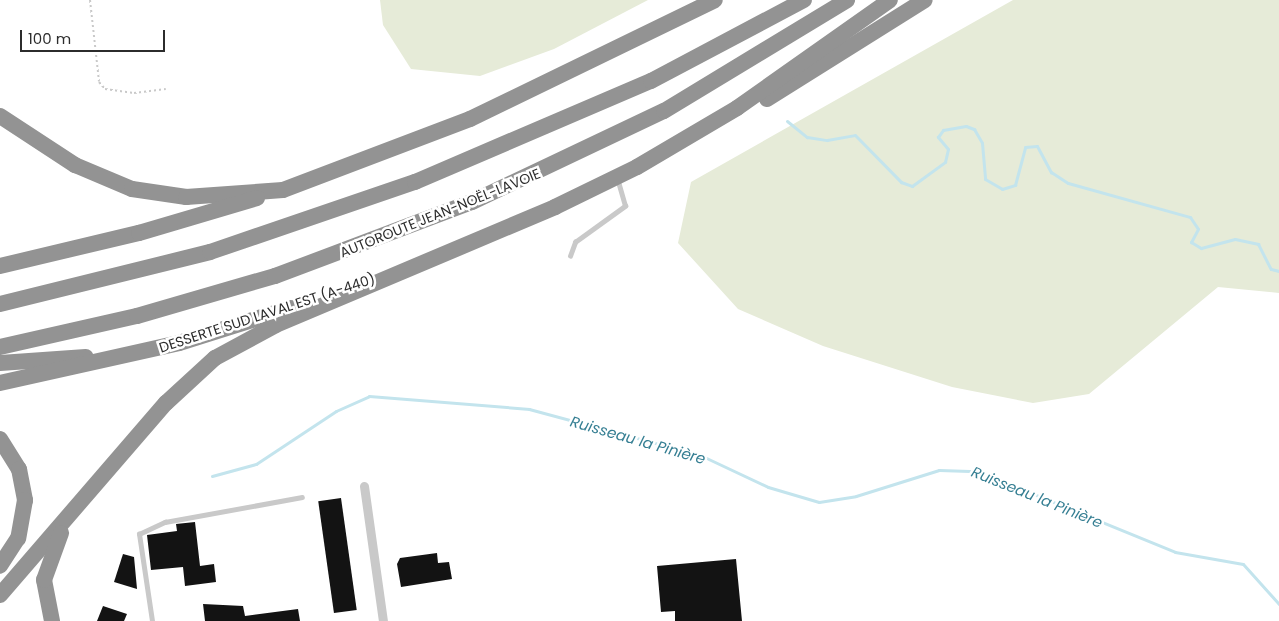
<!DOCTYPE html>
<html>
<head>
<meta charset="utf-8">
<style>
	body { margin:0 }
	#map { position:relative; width:1279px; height:621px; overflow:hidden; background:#fff; font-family:Poppins,sans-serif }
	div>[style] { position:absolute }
	.green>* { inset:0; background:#e6ebd8 }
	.stream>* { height:3px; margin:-1.5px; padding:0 1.5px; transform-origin:1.5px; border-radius:1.5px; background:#c3e4ed }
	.building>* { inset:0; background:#131313; transform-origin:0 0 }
	.path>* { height:2px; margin-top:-1px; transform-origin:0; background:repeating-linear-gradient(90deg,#c9c9c9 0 2.5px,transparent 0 5px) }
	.lane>* { height:4.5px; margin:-2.25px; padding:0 2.25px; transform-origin:2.25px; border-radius:2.25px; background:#c9c9c9 }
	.street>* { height:9px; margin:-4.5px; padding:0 4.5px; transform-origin:4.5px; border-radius:4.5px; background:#c9c9c9 }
	.highway>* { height:16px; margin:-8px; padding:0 8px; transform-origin:8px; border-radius:8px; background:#939393 }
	span { translate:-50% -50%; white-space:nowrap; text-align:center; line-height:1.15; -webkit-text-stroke:5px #fff; paint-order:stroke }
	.street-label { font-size:14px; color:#2c2c2c }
	.water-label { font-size:15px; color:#367f93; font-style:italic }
	.scale { position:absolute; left:20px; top:30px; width:145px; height:22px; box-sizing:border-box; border:2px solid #2c2c2c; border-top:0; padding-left:6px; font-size:15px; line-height:18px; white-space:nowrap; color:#2c2c2c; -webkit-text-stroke:4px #fff; paint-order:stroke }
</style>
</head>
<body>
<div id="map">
	<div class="green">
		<i style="clip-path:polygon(380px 0,648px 0,554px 49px,480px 76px,411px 69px,383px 25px)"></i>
		<i style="clip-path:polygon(1013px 0,1279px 0,1279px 293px,1218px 287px,1089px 394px,1033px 403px,952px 387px,823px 346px,738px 309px,678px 243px,691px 182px)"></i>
	</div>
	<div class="stream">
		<i style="left:787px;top:121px;width:26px;rotate:39deg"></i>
		<i style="left:807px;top:137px;width:20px;rotate:9deg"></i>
		<i style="left:827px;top:140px;width:28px;rotate:-10deg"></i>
		<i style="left:855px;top:135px;width:66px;rotate:45.6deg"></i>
		<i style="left:901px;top:182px;width:12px;rotate:20deg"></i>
		<i style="left:912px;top:186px;width:41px;rotate:-36deg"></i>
		<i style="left:945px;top:162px;width:13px;rotate:-77deg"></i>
		<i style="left:948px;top:149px;width:16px;rotate:-130deg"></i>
		<i style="left:938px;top:137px;width:9px;rotate:-54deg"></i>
		<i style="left:943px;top:130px;width:23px;rotate:-10deg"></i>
		<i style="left:966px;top:126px;width:9px;rotate:21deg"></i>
		<i style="left:974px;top:129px;width:16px;rotate:60deg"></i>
		<i style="left:982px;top:143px;width:36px;rotate:85deg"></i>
		<i style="left:985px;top:179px;width:20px;rotate:30deg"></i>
		<i style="left:1002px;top:189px;width:14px;rotate:-17deg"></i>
		<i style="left:1015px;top:185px;width:39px;rotate:-75deg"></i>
		<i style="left:1025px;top:147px;width:12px;rotate:-5deg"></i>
		<i style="left:1037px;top:146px;width:30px;rotate:62deg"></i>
		<i style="left:1051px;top:172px;width:20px;rotate:33deg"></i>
		<i style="left:1068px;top:183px;width:127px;rotate:15.6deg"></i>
		<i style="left:1190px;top:217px;width:14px;rotate:56deg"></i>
		<i style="left:1198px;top:229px;width:15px;rotate:118deg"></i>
		<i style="left:1191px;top:242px;width:12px;rotate:31deg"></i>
		<i style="left:1201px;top:248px;width:35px;rotate:-15deg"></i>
		<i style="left:1235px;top:239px;width:24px;rotate:12deg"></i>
		<i style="left:1258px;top:244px;width:28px;rotate:63deg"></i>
		<i style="left:1271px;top:269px;width:8px;rotate:14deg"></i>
		<i style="left:212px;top:476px;width:46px;rotate:-15.3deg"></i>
		<i style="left:256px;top:464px;width:96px;rotate:-33.5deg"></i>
		<i style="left:336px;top:411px;width:36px;rotate:-24deg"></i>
		<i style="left:369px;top:396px;width:161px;rotate:4.6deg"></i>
		<i style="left:529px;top:409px;width:177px;rotate:15.1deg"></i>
		<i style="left:700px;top:455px;width:75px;rotate:25.2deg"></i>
		<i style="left:768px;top:487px;width:53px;rotate:16.4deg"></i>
		<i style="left:819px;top:502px;width:37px;rotate:-9deg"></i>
		<i style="left:856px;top:496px;width:87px;rotate:-17.4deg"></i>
		<i style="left:939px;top:470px;width:38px;rotate:2deg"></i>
		<i style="left:977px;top:471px;width:214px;rotate:22.2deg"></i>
		<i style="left:1175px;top:552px;width:69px;rotate:10deg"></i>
		<i style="left:1243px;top:564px;width:54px;rotate:48deg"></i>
	</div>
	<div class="building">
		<i style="left:341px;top:498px;width:113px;height:23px;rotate:82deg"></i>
		<i style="clip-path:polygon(195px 522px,200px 566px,214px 564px,216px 582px,185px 586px,183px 567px,151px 570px,147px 535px,177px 531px,176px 524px)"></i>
		<i style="clip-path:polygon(437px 553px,438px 563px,449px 562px,452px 579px,401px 587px,397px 564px,400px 558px)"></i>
		<i style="clip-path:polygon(123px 554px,134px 557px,137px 589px,114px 582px)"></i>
		<i style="clip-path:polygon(736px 559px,742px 621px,675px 621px,675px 611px,661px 612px,657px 566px)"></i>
		<i style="clip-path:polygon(203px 604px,243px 606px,245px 616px,298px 609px,300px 621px,205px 621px)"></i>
		<i style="clip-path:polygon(103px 606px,127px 614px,124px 621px,97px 621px)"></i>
	</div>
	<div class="path">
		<i style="left:90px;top:0;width:82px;rotate:83.7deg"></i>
		<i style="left:99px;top:82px;width:9px;rotate:49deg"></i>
		<i style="left:105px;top:89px;width:29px;rotate:8deg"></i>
		<i style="left:134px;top:93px;width:32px;rotate:-7deg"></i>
	</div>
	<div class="lane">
		<i style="left:570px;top:256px;width:15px;rotate:-70deg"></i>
		<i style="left:575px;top:242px;width:62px;rotate:-35.8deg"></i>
		<i style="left:625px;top:206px;width:26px;rotate:-106deg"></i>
		<i style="left:152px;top:621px;width:88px;rotate:-98.5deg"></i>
		<i style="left:139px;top:534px;width:29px;rotate:-25deg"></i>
		<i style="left:165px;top:522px;width:139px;rotate:-10.3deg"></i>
	</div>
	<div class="street">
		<i style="left:364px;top:486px;width:136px;rotate:82deg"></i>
	</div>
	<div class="highway">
		<i style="left:767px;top:99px;width:186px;rotate:-32.1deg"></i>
		<i style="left:0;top:116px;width:90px;rotate:33.2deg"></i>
		<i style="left:75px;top:165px;width:62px;rotate:22.8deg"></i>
		<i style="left:132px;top:189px;width:55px;rotate:8.4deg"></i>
		<i style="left:186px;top:197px;width:97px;rotate:-4.1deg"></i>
		<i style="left:283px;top:190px;width:200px;rotate:-20.8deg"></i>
		<i style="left:470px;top:119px;width:272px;rotate:-25.9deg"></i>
		<i style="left:0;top:266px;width:143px;rotate:-13.4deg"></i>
		<i style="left:139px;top:233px;width:123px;rotate:-16.5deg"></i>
		<i style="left:0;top:304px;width:216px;rotate:-13.9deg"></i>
		<i style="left:210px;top:252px;width:217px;rotate:-18.9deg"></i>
		<i style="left:415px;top:182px;width:257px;rotate:-23.2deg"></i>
		<i style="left:651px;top:81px;width:173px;rotate:-27.9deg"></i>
		<i style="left:0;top:347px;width:140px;rotate:-12.8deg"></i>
		<i style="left:137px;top:316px;width:144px;rotate:-16.2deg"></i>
		<i style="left:275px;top:276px;width:210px;rotate:-20.6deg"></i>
		<i style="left:472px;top:202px;width:212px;rotate:-25.4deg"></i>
		<i style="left:664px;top:111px;width:214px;rotate:-31.2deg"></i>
		<i style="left:0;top:363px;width:86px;rotate:-4deg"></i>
		<i style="left:0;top:383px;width:183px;rotate:-12.6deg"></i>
		<i style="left:179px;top:343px;width:117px;rotate:-17.4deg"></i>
		<i style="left:0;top:439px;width:36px;rotate:58deg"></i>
		<i style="left:19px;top:469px;width:32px;rotate:79deg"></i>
		<i style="left:25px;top:500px;width:39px;rotate:100deg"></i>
		<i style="left:18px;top:538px;width:33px;rotate:123deg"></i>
		<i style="left:0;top:595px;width:254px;rotate:-49.2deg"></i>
		<i style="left:166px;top:403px;width:67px;rotate:-42.6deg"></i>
		<i style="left:215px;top:358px;width:69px;rotate:-28.4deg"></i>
		<i style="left:276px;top:325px;width:303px;rotate:-22.9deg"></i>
		<i style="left:555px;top:207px;width:91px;rotate:-26deg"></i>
		<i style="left:637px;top:167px;width:116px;rotate:-30.5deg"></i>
		<i style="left:737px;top:108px;width:187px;rotate:-35.2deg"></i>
		<i style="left:52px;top:621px;width:42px;rotate:-101deg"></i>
		<i style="left:44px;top:580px;width:50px;rotate:-70.1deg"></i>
	</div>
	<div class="street-label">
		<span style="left:440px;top:213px;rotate:-22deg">AUTOROUTE JEAN-NOËL-LAVOIE</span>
		<span style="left:267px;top:313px;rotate:-18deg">DESSERTE SUD LAVAL EST (A-440)</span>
	</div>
	<div class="water-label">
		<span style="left:638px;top:440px;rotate:16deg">Ruisseau la Pinière</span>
		<span style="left:1037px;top:497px;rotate:22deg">Ruisseau la Pinière</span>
	</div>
	<div class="scale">100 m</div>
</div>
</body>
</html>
